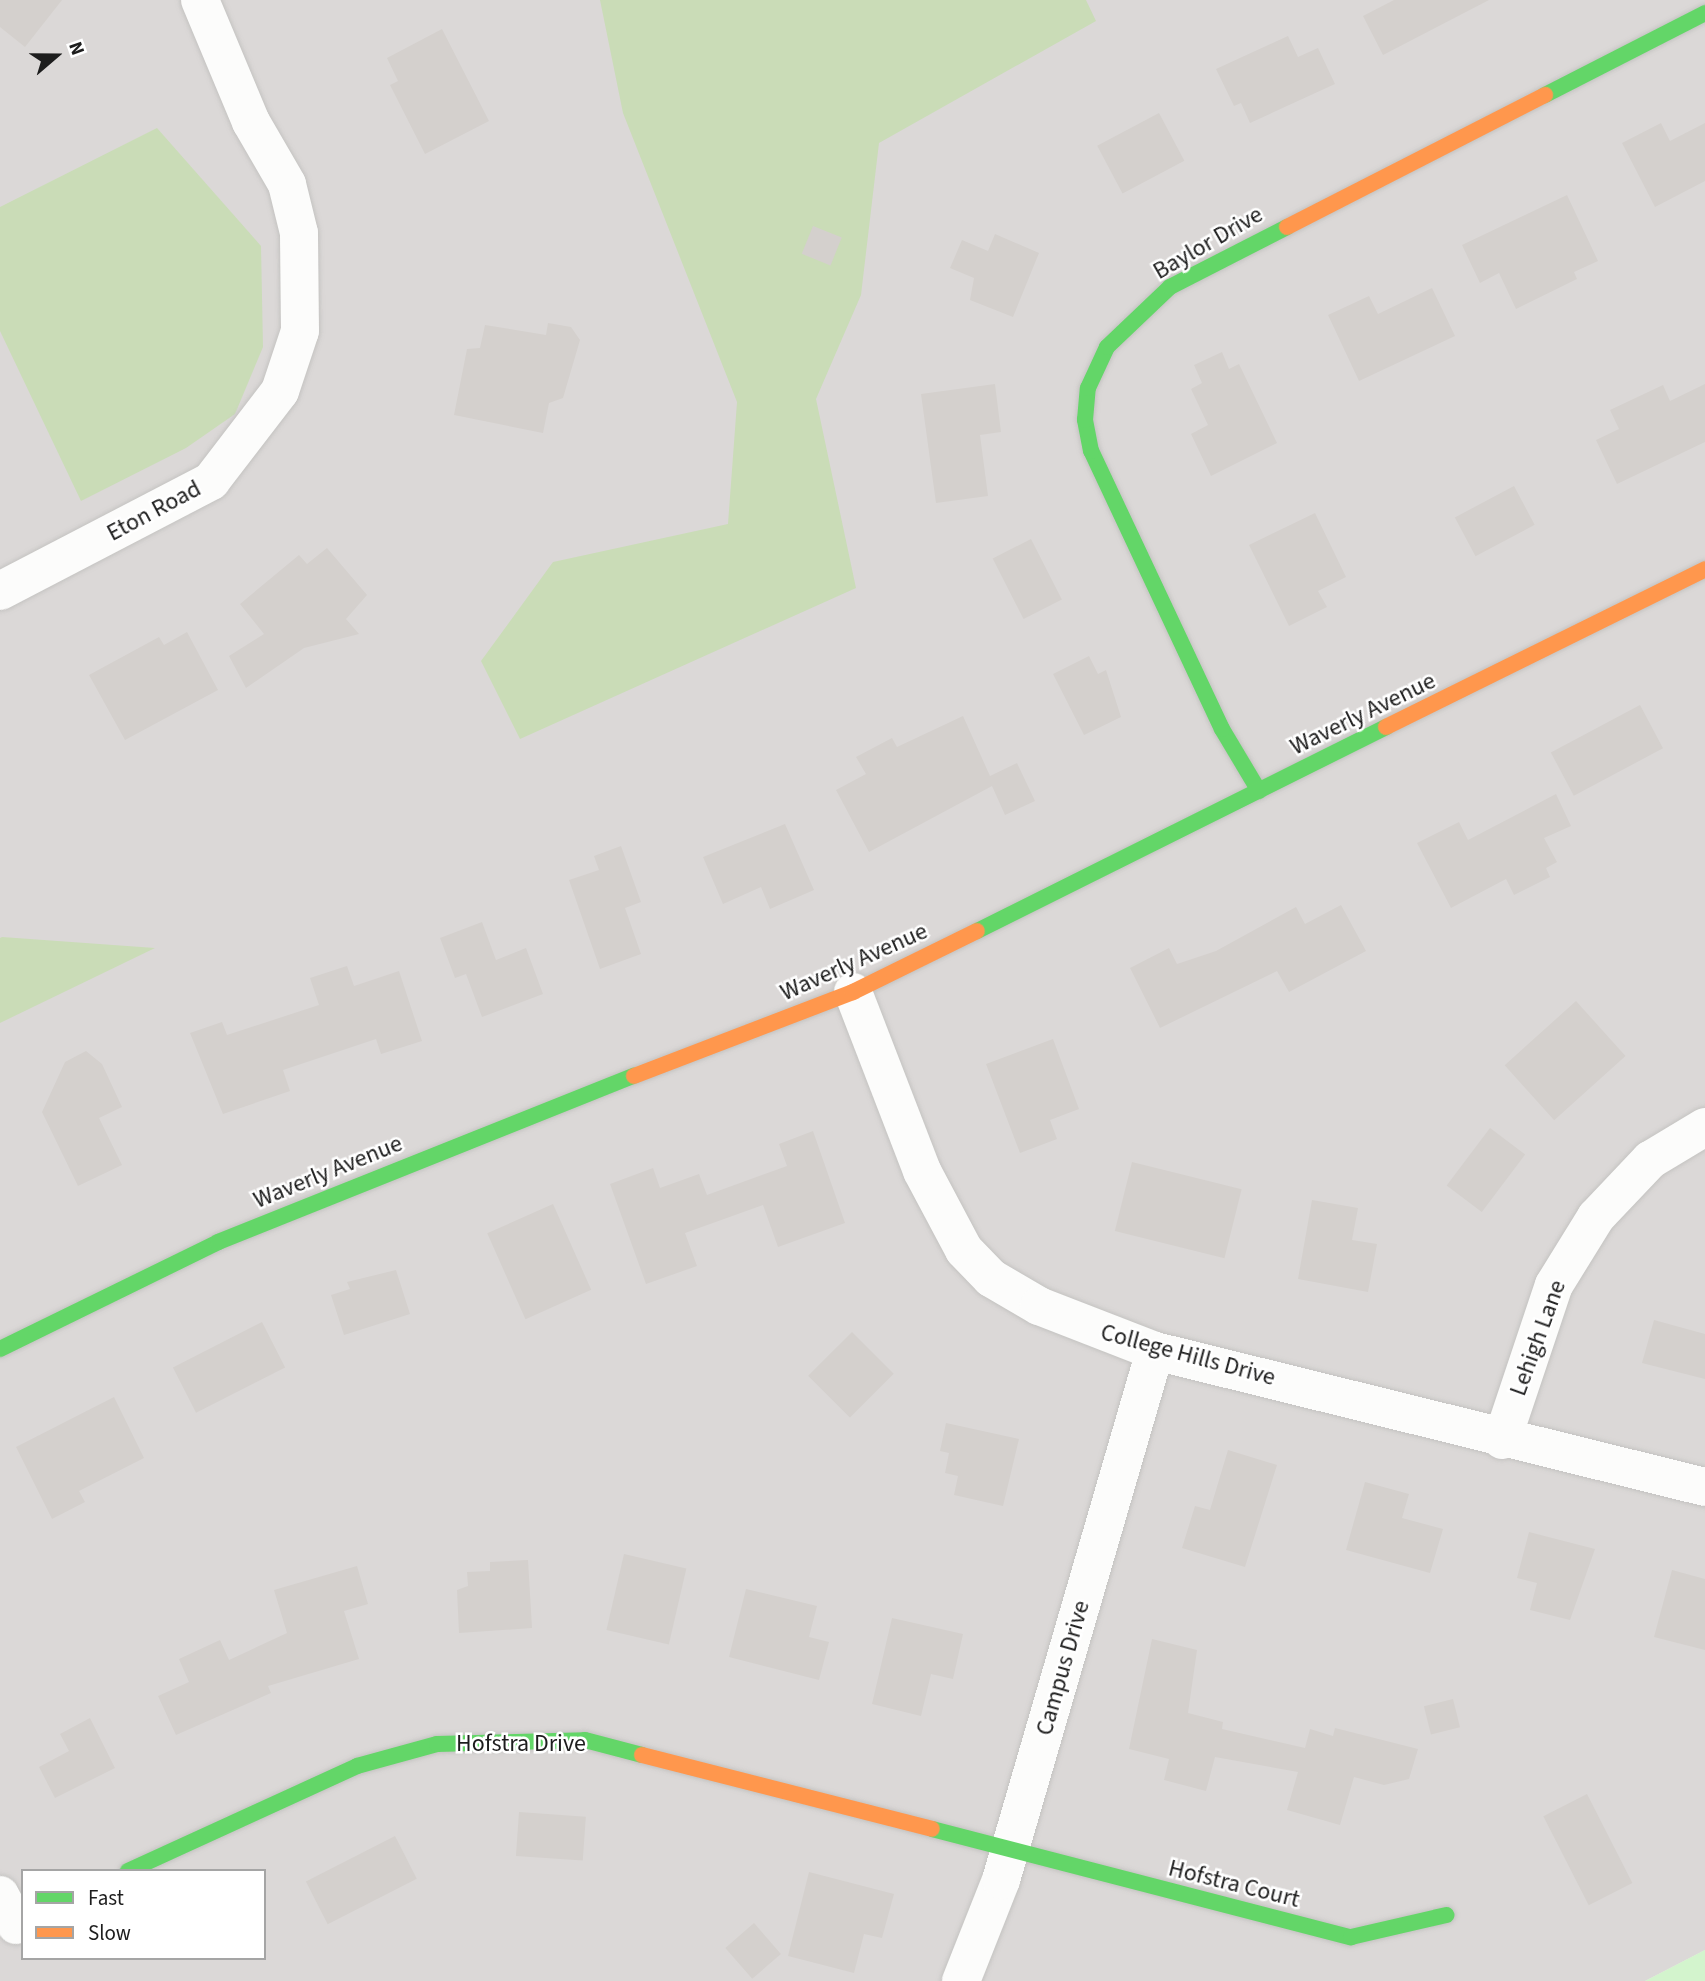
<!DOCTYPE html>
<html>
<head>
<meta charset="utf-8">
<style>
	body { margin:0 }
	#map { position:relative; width:1705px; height:1981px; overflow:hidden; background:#ece8e5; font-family:"Source Sans 3",sans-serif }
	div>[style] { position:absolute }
	.residential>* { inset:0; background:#dbd8d7 }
	.forest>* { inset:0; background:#cadcb7 }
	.park>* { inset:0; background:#d3f4cd }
	.building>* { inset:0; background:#d4d0cd; transform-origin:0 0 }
	.roads { filter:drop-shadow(0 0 2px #c4c3c1) drop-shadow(0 0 2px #c4c3c1) }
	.street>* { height:38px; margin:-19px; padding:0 19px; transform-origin:19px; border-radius:19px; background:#fcfcfb }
	.fast>* { height:16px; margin:-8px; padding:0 8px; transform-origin:8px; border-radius:8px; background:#63d668 }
	.slow>* { height:16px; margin:-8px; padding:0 8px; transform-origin:8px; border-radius:8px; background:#ff974d }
	span { translate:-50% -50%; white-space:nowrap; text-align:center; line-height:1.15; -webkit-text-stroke:5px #fff; paint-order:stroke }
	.street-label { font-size:24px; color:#1d1d1d }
	.legend { position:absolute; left:21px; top:1869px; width:245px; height:91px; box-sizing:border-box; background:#fff; border:2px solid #a5a5a5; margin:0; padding:9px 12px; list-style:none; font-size:21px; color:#1d1d1d }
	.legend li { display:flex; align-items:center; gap:14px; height:35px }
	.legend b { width:35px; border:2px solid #a5a5a5 }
	.north { position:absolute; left:21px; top:21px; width:70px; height:70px; -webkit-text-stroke:5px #fff; paint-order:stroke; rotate:70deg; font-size:19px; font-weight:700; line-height:28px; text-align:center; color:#1d1d1d }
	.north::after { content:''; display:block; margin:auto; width:24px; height:32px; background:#1d1d1d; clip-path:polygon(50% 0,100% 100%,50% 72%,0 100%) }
</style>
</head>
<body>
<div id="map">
	<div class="residential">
		<i style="clip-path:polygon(evenodd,0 0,1705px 0,1705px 1950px,1645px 1981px,0 1981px,0 0,23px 1871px,264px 1871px,264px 1958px,23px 1958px,23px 1871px)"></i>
	</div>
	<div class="forest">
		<i style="clip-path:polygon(600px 0,1086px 0,1096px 21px,879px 143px,861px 295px,816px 399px,856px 588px,520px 739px,481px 661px,553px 562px,728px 524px,737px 402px,623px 113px)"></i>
		<i style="clip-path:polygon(157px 128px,261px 246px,263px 347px,235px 414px,186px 448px,81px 501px,0 331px,0 207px)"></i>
		<i style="clip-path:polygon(0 938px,2px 937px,155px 948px,0 1023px)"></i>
	</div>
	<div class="park">
		<i style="clip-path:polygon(1705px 1950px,1705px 1981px,1645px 1981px)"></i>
	</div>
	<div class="building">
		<i style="clip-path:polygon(0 0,62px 0,25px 47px,0 27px)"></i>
		<i style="clip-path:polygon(1394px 0,1489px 0,1383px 55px,1363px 16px)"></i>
		<i style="clip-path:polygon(442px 29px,489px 121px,425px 154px,390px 85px,398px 81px,387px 58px)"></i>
		<i style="clip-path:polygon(1288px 36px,1298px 57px,1318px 48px,1335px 84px,1250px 123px,1241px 103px,1234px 106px,1216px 69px)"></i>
		<i style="left:1159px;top:113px;width:54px;height:70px;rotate:62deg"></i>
		<i style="clip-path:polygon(1661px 123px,1670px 141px,1705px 123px,1705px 181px,1655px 207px,1622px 143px)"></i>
		<i style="clip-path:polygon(1567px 195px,1598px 261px,1574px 272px,1577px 279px,1516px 309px,1499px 273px,1480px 283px,1462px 245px)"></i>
		<i style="left:813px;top:226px;width:31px;height:30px;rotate:22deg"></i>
		<i style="clip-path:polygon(995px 234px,1039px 253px,1013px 317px,970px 300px,974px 278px,950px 268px,962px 240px,988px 251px)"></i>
		<i style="clip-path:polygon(1432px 288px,1455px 336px,1359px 381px,1328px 315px,1369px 296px,1378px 314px)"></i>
		<i style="clip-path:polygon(548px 323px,571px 327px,580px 340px,563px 398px,549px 403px,543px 433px,454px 415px,467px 349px,480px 348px,485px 325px,546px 335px)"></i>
		<i style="clip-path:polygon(1222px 352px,1229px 369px,1239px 364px,1277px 443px,1211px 476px,1191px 434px,1208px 425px,1191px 389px,1202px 383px,1194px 365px)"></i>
		<i style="clip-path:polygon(995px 384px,1001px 432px,980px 435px,988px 496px,936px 503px,921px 394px)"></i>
		<i style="clip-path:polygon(1705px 384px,1705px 442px,1617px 484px,1596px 440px,1619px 429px,1610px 410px,1663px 385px,1670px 401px)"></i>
		<i style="left:1514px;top:486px;width:44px;height:67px;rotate:62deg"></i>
		<i style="clip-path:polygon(1315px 513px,1346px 577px,1318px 591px,1327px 607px,1289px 626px,1249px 545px)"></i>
		<i style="left:1031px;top:539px;width:68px;height:43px;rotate:63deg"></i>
		<i style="clip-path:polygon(327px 548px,367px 595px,346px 619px,359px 634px,304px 648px,246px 688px,229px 656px,264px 634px,240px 604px,299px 555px,307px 564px)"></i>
		<i style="clip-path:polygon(187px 632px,218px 690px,125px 740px,89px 675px,159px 637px,164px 645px)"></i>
		<i style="clip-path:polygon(1089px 656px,1098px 674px,1106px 670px,1121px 717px,1084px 735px,1053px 674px)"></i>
		<i style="left:1640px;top:705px;width:49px;height:101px;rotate:62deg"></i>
		<i style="clip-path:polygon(963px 716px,990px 776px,1017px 763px,1035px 801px,1005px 815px,992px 786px,869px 852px,836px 790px,866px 774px,856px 757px,892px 738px,897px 747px)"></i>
		<i style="clip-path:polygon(1556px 794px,1571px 826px,1544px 838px,1557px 862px,1546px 868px,1550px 877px,1514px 895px,1506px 879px,1451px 908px,1417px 843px,1459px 822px,1468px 840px)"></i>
		<i style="clip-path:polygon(785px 824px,814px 890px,770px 909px,761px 887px,723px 904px,703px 857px)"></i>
		<i style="clip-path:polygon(621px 846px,641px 902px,625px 908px,641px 954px,600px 969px,569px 880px,599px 870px,594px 856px)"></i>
		<i style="clip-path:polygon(1341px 905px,1366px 951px,1289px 992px,1277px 971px,1160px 1028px,1130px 968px,1169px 948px,1177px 964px,1216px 951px,1296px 907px,1305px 924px)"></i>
		<i style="clip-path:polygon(482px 922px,496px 960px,526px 948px,543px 994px,482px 1017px,466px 974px,455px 978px,440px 938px)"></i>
		<i style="clip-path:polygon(347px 966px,354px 986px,399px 971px,422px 1041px,381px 1054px,376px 1039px,283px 1070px,290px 1091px,223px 1114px,190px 1033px,222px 1022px,227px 1035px,319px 1005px,310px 978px)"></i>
		<i style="left:1576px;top:1001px;width:74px;height:96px;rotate:48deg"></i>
		<i style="clip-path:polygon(1053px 1039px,1079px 1109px,1050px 1120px,1057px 1139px,1020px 1153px,986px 1064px)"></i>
		<i style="clip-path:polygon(86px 1051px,102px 1064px,122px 1107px,99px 1118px,122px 1165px,78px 1186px,42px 1112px,65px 1062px)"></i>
		<i style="left:1490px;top:1128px;width:44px;height:72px;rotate:37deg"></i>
		<i style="clip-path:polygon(813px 1131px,845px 1223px,778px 1247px,763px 1205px,685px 1233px,697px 1266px,646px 1284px,610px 1184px,653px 1168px,660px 1188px,699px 1174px,707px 1195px,787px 1166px,779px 1144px)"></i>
		<i style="left:1132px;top:1162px;width:113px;height:71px;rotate:14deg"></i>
		<i style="clip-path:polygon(1312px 1200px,1358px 1208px,1352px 1240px,1377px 1244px,1368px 1292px,1298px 1279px)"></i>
		<i style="left:553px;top:1204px;width:94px;height:72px;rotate:66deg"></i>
		<i style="clip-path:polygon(396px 1270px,410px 1314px,344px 1335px,331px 1295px,350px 1289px,347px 1282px)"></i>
		<i style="clip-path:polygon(1654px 1320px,1705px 1334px,1705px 1379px,1642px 1363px)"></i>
		<i style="left:262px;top:1322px;width:51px;height:100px;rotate:63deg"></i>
		<i style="left:852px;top:1332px;width:59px;height:62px;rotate:45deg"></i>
		<i style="clip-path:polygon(114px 1397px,144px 1458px,79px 1491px,85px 1502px,52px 1519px,16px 1447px)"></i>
		<i style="clip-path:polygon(946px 1423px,1019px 1439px,1003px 1506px,954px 1495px,958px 1476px,945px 1473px,949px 1453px,940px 1451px)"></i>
		<i style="clip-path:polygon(1228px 1450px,1277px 1465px,1245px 1567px,1182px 1548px,1195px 1506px,1210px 1510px)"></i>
		<i style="clip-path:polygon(1365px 1482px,1409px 1494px,1402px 1518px,1443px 1529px,1430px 1573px,1346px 1550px)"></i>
		<i style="clip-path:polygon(1529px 1532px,1595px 1549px,1570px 1620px,1530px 1610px,1537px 1583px,1517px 1578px)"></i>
		<i style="left:624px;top:1554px;width:64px;height:78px;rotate:13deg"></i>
		<i style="clip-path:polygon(528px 1560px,532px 1628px,459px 1633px,457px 1590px,468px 1586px,467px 1572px,490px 1571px,490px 1562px)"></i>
		<i style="clip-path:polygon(357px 1566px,368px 1604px,344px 1611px,359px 1659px,268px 1686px,271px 1693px,176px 1735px,158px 1696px,189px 1682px,179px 1659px,220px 1640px,229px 1660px,287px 1633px,274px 1590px)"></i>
		<i style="clip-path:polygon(1672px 1570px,1705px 1579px,1705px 1650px,1654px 1637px)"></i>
		<i style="clip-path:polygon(746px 1589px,817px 1606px,809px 1637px,829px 1642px,819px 1680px,729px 1657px)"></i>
		<i style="clip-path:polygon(892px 1618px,963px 1634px,953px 1679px,931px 1674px,921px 1716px,872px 1704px)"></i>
		<i style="clip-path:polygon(1152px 1639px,1197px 1650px,1188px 1713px,1223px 1722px,1222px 1729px,1305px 1748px,1310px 1729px,1333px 1736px,1335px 1728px,1418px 1749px,1409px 1779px,1384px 1785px,1354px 1777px,1340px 1825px,1287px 1810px,1298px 1772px,1215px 1757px,1206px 1791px,1164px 1780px,1169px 1759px,1129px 1749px)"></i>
		<i style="left:1453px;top:1699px;width:29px;height:30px;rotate:76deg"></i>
		<i style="clip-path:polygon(90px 1718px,115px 1768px,55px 1798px,39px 1767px,69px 1751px,60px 1734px)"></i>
		<i style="left:1587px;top:1794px;width:100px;height:49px;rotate:63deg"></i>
		<i style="left:519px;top:1812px;width:67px;height:44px;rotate:4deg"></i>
		<i style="left:395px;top:1836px;width:48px;height:100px;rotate:63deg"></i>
		<i style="clip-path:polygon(809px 1872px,894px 1894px,882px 1938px,864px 1934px,854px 1973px,788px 1956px)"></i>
		<i style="left:754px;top:1923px;width:41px;height:38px;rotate:49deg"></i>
	</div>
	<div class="roads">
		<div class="street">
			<i style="left:0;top:591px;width:238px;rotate:-27.5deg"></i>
			<i style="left:211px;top:481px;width:113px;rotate:-52.5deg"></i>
			<i style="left:280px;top:391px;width:63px;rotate:-71.6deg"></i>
			<i style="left:300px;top:331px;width:98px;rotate:-90.6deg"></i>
			<i style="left:299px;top:233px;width:50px;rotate:-103.8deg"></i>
			<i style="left:287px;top:184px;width:72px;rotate:-120.1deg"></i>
			<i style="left:251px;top:122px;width:132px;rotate:-112.7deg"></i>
			<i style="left:853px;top:992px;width:192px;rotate:68.9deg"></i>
			<i style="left:922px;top:1171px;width:89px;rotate:62deg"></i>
			<i style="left:964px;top:1250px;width:39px;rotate:46deg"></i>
			<i style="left:991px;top:1278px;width:56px;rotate:30.3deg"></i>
			<i style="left:1039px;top:1306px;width:124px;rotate:21.2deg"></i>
			<i style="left:1155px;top:1351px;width:567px;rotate:13.89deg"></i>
			<i style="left:1502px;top:1440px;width:163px;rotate:-71.5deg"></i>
			<i style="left:1554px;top:1285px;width:80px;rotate:-58.3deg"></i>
			<i style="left:1596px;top:1217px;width:79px;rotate:-46.5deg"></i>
			<i style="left:1650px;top:1160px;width:64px;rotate:-31deg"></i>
			<i style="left:0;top:1895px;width:34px;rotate:62deg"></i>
			<i style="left:961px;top:1981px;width:109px;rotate:-68.4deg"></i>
			<i style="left:1001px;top:1880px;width:551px;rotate:-73.77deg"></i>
		</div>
		<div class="fast">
			<i style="left:1545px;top:95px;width:180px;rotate:-27.1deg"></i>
			<i style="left:1259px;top:791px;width:72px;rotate:-120.8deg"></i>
			<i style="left:1222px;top:729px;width:307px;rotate:-115.2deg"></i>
			<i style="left:1091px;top:451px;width:32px;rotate:-101deg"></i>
			<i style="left:1085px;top:420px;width:32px;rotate:-85deg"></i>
			<i style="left:1088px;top:388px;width:45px;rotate:-65.1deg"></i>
			<i style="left:1107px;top:347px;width:87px;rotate:-43.6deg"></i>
			<i style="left:1170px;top:287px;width:131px;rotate:-27.1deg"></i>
			<i style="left:977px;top:931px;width:457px;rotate:-26.5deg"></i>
			<i style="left:0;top:1349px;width:243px;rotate:-26.1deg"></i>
			<i style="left:218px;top:1242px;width:448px;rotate:-21.8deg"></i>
			<i style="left:932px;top:1829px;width:433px;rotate:14.5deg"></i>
			<i style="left:1351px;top:1937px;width:98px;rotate:-13deg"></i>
			<i style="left:128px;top:1871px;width:252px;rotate:-24.6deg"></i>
			<i style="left:357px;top:1766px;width:83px;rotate:-15.4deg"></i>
			<i style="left:437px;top:1744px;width:148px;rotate:-1.5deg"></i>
			<i style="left:585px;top:1740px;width:59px;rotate:14.7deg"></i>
		</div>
		<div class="slow">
			<i style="left:1287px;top:227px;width:290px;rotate:-27.1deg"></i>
			<i style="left:1386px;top:727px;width:356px;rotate:-26.3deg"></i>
			<i style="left:634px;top:1076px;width:235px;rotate:-21deg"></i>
			<i style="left:853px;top:992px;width:138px;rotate:-26.2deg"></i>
			<i style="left:642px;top:1755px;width:299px;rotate:14.3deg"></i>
		</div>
	</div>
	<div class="street-label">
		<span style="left:1208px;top:243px;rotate:-30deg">Baylor Drive</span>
		<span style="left:154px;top:511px;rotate:-28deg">Eton Road</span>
		<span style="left:1363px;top:714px;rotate:-26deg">Waverly Avenue</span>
		<span style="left:854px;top:962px;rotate:-24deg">Waverly Avenue</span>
		<span style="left:328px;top:1172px;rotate:-22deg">Waverly Avenue</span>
		<span style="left:1538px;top:1338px;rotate:-70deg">Lehigh Lane</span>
		<span style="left:1188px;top:1355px;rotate:15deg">College Hills Drive</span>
		<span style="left:1063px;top:1668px;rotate:-74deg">Campus Drive</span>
		<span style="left:521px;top:1744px">Hofstra Drive</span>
		<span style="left:1234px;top:1884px;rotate:14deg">Hofstra Court</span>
	</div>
	<ul class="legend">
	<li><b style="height:9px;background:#63d668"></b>Fast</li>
	<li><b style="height:9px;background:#ff974d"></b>Slow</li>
	</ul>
	<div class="north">N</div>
</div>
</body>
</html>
